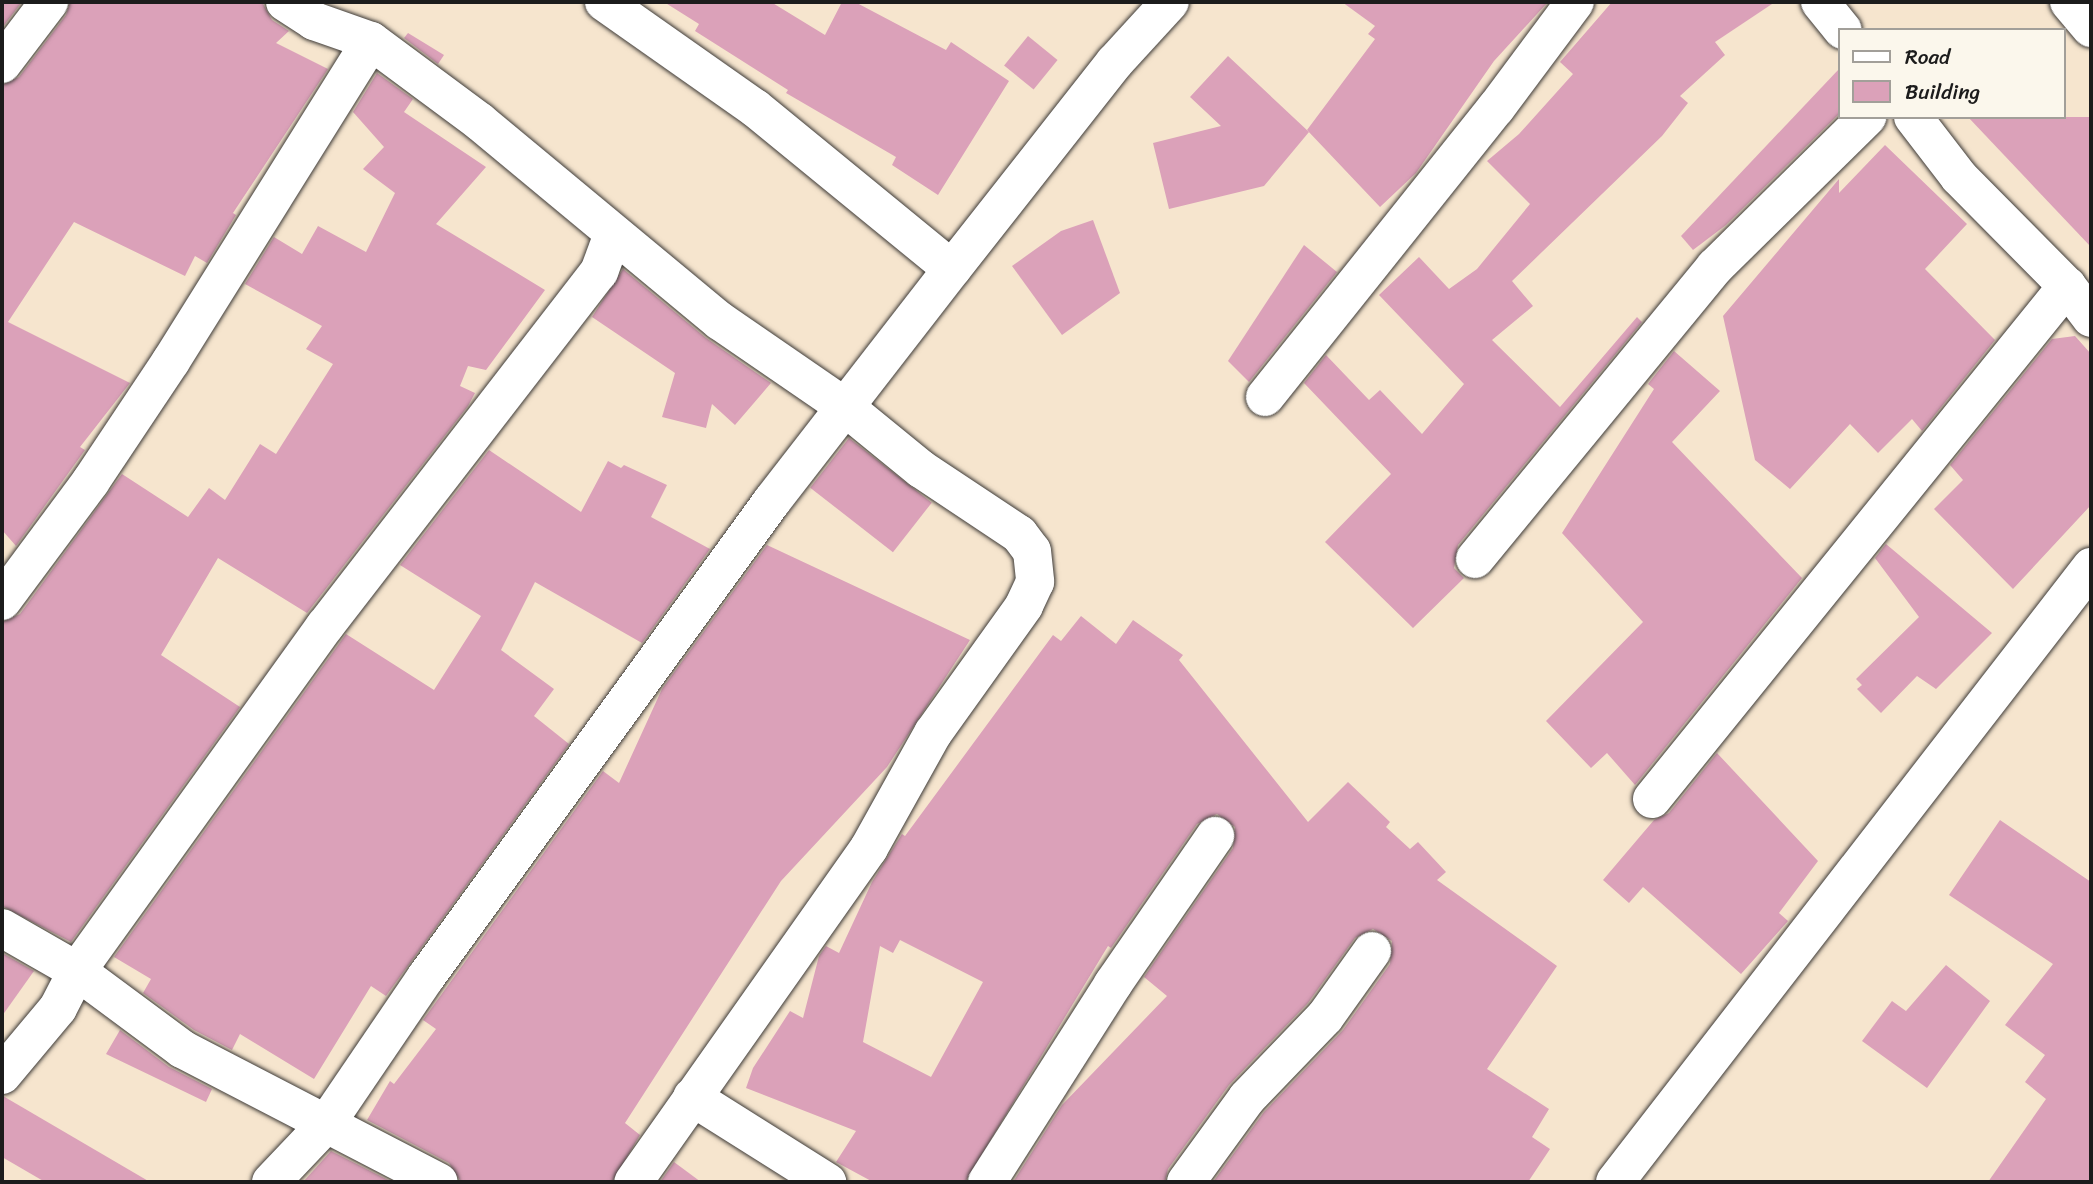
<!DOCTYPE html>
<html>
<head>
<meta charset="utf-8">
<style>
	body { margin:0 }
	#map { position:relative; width:2093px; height:1184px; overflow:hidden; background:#f6e5ce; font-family:Sriracha,sans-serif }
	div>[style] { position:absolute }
	.building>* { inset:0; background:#dba1b9; transform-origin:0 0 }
	.roads { filter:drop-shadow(0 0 2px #3d3a37) drop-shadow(0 0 2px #3d3a37) }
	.minor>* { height:38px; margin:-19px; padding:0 19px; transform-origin:19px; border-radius:19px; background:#fff }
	span { translate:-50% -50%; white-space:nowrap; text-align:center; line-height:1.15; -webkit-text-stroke:6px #fbf7ec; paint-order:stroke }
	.frame { position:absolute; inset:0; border:4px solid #1c1c1c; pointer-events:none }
	.legend { position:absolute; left:1838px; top:28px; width:228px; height:91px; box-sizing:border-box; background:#fbf7ec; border:2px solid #a29f99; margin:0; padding:9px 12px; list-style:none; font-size:21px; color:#1c1c1c }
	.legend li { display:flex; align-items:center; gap:14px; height:35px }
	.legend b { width:35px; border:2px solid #a29f99 }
</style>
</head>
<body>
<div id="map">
	<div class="building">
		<i style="clip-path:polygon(2px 2px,22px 2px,2px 28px)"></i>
		<i style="clip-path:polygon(70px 2px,262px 2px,272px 20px,289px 31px,276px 43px,328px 69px,233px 213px,236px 215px,207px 263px,195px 256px,185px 276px,74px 222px,8px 322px,130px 383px,80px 447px,85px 450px,16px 546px,2px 530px,2px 85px,19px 77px,66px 15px)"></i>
		<i style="clip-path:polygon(664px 2px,771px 2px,825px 35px,842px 2px,855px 2px,946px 50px,951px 42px,1009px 81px,938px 195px,892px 165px,896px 157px,786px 93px,788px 90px,695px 31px,699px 24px)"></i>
		<i style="clip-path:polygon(1342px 2px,1548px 2px,1494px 61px,1416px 173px,1380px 207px,1307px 130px,1375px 39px,1368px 34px,1375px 26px)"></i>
		<i style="clip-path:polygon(1612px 2px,1775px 2px,1715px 42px,1725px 55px,1680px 96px,1688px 103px,1662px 136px,1512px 281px,1533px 306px,1492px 340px,1560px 407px,1637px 317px,1642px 322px,1458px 545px,1454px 568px,1464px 578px,1413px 628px,1325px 542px,1391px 474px,1304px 383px,1326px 355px,1369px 400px,1380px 390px,1422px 434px,1464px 384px,1379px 295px,1419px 257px,1449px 289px,1477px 269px,1530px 204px,1487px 161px,1519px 134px,1573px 74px,1560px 62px)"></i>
		<i style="clip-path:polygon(408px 33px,444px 55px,438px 64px,404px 38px)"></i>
		<i style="left:1028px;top:36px;width:38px;height:38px;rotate:39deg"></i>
		<i style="clip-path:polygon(1228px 56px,1309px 132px,1264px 186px,1169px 209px,1153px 143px,1221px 126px,1190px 97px)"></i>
		<i style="clip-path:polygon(1839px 69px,1839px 114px,1726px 225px,1693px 250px,1681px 236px)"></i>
		<i style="clip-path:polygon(377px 73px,413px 99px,404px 112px,486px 167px,436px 224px,545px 290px,486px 370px,468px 366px,460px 386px,475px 393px,468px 406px,307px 613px,218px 558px,161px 655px,240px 707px,71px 942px,2px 906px,2px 622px,20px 614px,122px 474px,188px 517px,209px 488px,225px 500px,260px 444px,276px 454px,333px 364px,306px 349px,322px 326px,245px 284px,274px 237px,302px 254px,318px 226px,366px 252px,395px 193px,363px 169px,384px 147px,353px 112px)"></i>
		<i style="clip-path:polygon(1968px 117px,2091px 117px,2091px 247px)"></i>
		<i style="clip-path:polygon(1885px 145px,1967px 224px,1925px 269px,1995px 340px,1922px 431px,1912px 419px,1878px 453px,1850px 424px,1790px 489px,1755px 460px,1723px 316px,1839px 179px,1839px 193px)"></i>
		<i style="clip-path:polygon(1093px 220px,1120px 293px,1062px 335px,1012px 266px,1061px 231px)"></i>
		<i style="clip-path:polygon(1304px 245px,1337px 272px,1249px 382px,1228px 361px)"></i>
		<i style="clip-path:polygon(623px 269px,706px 338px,771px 383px,735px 425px,712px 404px,706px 428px,662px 417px,675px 373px,592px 317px)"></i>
		<i style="clip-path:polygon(2075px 336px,2091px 354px,2091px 505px,2013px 589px,1934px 509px,1963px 480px,1950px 465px,2052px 339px)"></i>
		<i style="clip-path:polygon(1674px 351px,1720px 391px,1672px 442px,1802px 578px,1635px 785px,1607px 753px,1591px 768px,1546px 721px,1643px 622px,1562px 533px,1654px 389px,1648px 384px)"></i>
		<i style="left:849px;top:438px;width:105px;height:63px;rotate:38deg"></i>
		<i style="clip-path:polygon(489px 450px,581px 512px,608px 461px,621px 468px,624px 465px,667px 485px,651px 517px,710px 549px,642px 643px,535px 582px,501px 650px,554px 689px,534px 716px,569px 744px,386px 996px,371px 986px,314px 1079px,240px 1034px,232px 1050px,194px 1030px,143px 993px,151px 979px,114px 957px,346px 634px,434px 690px,481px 616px,400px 565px)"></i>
		<i style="clip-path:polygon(1886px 544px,1992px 633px,1936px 689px,1917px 676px,1881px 713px,1857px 689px,1862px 685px,1856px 679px,1919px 617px,1875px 558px)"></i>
		<i style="clip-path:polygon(767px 545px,970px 640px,887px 767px,781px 881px,625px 1123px,640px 1135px,612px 1182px,461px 1182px,449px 1163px,367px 1120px,390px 1081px,394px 1084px,436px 1029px,423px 1020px,603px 771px,619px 783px,662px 689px)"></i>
		<i style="clip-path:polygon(evenodd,1081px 616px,1116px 644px,1133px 620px,1183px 655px,1179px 660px,1308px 822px,1348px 782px,1390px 822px,1386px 827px,1410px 849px,1418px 842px,1446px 872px,1437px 880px,1557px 966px,1487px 1069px,1549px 1109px,1532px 1137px,1550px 1149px,1528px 1182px,1213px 1182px,1264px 1112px,1343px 1030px,1390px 964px,1392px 941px,1373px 929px,1355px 938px,1308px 1003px,1229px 1085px,1168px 1169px,1165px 1182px,1013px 1182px,1062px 1105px,1167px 996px,1144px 977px,1233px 848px,1235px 827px,1217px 814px,1197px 824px,1111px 948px,1108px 946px,965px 1182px,873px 1182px,836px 1162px,856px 1131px,746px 1088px,753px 1068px,790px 1011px,803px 1018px,819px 956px,826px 946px,839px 953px,872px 882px,902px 834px,905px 836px,1053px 635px,1061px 641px,1081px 616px,900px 940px,983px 982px,931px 1077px,863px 1042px,880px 946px,893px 953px,900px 940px)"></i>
		<i style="clip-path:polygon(1717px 753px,1818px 861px,1779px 913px,1788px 921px,1741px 974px,1643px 887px,1629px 903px,1603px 880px,1654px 820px,1669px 813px)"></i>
		<i style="clip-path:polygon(2000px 820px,2091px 882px,2091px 1182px,1988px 1182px,2046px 1099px,2025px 1082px,2045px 1055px,2005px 1025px,2053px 964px,1949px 895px)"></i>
		<i style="clip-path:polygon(2px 953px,34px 971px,2px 1016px)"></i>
		<i style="clip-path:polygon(1946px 965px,1990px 1001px,1927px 1088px,1862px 1041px,1892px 1001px,1906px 1011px)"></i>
		<i style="clip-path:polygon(120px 1030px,169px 1067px,212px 1089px,206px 1102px,106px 1054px)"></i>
		<i style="clip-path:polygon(2px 1096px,3px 1096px,150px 1182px,45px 1182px,2px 1157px)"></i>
		<i style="clip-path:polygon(331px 1151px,392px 1182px,303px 1182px)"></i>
		<i style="clip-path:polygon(674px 1162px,701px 1182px,660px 1182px)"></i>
	</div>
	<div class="roads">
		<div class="minor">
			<i style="left:285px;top:2px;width:35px;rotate:33deg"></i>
			<i style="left:314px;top:21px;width:60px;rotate:19.3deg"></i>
			<i style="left:371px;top:41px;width:136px;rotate:36.6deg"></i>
			<i style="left:480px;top:122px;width:312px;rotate:39.7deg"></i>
			<i style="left:720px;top:321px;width:152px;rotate:34.5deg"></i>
			<i style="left:845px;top:407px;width:98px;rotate:39.2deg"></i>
			<i style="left:921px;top:469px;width:118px;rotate:33.6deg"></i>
			<i style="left:1019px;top:534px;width:21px;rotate:53deg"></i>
			<i style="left:1032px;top:551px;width:31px;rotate:84deg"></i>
			<i style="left:1035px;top:582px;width:26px;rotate:115deg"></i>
			<i style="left:1024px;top:606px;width:156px;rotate:125.6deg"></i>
			<i style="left:933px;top:733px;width:132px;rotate:119.1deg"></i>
			<i style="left:869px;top:848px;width:409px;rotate:125.2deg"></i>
			<i style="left:604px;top:2px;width:184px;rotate:35.1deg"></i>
			<i style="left:755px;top:108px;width:254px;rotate:39.3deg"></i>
			<i style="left:952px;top:269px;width:263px;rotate:-51.8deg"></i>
			<i style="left:1115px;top:62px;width:81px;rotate:-47.5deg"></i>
			<i style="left:1820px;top:2px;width:36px;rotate:51deg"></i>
			<i style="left:2069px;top:2px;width:34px;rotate:50deg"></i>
			<i style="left:2px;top:64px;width:78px;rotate:-52.8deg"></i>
			<i style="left:1913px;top:117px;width:76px;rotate:52.5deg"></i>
			<i style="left:1959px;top:177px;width:153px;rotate:45.3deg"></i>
			<i style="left:2067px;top:286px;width:40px;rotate:53deg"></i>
			<i style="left:1265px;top:397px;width:370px;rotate:-51.4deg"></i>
			<i style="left:1496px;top:108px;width:132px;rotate:-53.3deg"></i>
			<i style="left:1475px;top:559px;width:378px;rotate:-50.6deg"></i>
			<i style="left:1715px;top:267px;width:214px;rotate:-44.6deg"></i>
			<i style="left:2px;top:601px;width:149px;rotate:-53.4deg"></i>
			<i style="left:91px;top:481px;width:144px;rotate:-56.3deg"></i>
			<i style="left:171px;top:361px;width:377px;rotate:-58deg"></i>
			<i style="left:1652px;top:799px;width:660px;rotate:-51.03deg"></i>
			<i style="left:2px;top:928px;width:86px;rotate:29.8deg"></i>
			<i style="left:77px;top:971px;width:131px;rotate:36.6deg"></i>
			<i style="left:182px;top:1049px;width:289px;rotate:27.4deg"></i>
			<i style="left:2px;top:1075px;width:87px;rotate:-50.1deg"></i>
			<i style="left:58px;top:1008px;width:42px;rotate:-62.8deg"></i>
			<i style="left:77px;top:971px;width:425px;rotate:-54.3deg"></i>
			<i style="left:325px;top:626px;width:448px;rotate:-52.3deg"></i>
			<i style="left:599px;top:272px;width:40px;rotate:-69.8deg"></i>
			<i style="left:692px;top:1097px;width:160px;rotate:32.2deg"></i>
			<i style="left:271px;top:1182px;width:80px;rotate:-46.5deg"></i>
			<i style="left:326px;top:1124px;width:178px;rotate:-55.8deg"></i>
			<i style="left:426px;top:977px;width:588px;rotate:-53.99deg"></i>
			<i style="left:772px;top:501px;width:294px;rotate:-52.2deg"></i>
			<i style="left:987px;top:1182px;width:235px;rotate:-57.5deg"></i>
			<i style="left:1113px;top:984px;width:180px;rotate:-55.4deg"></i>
			<i style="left:1186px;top:1182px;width:104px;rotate:-54deg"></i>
			<i style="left:1247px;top:1098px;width:112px;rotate:-46.1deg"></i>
			<i style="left:1325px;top:1017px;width:81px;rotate:-54.5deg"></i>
			<i style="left:1615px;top:1182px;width:778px;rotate:-52.26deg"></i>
		</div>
	</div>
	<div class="frame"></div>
	<ul class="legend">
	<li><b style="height:9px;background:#fff"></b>Road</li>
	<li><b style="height:19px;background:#dba1b9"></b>Building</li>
	</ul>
</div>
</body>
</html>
